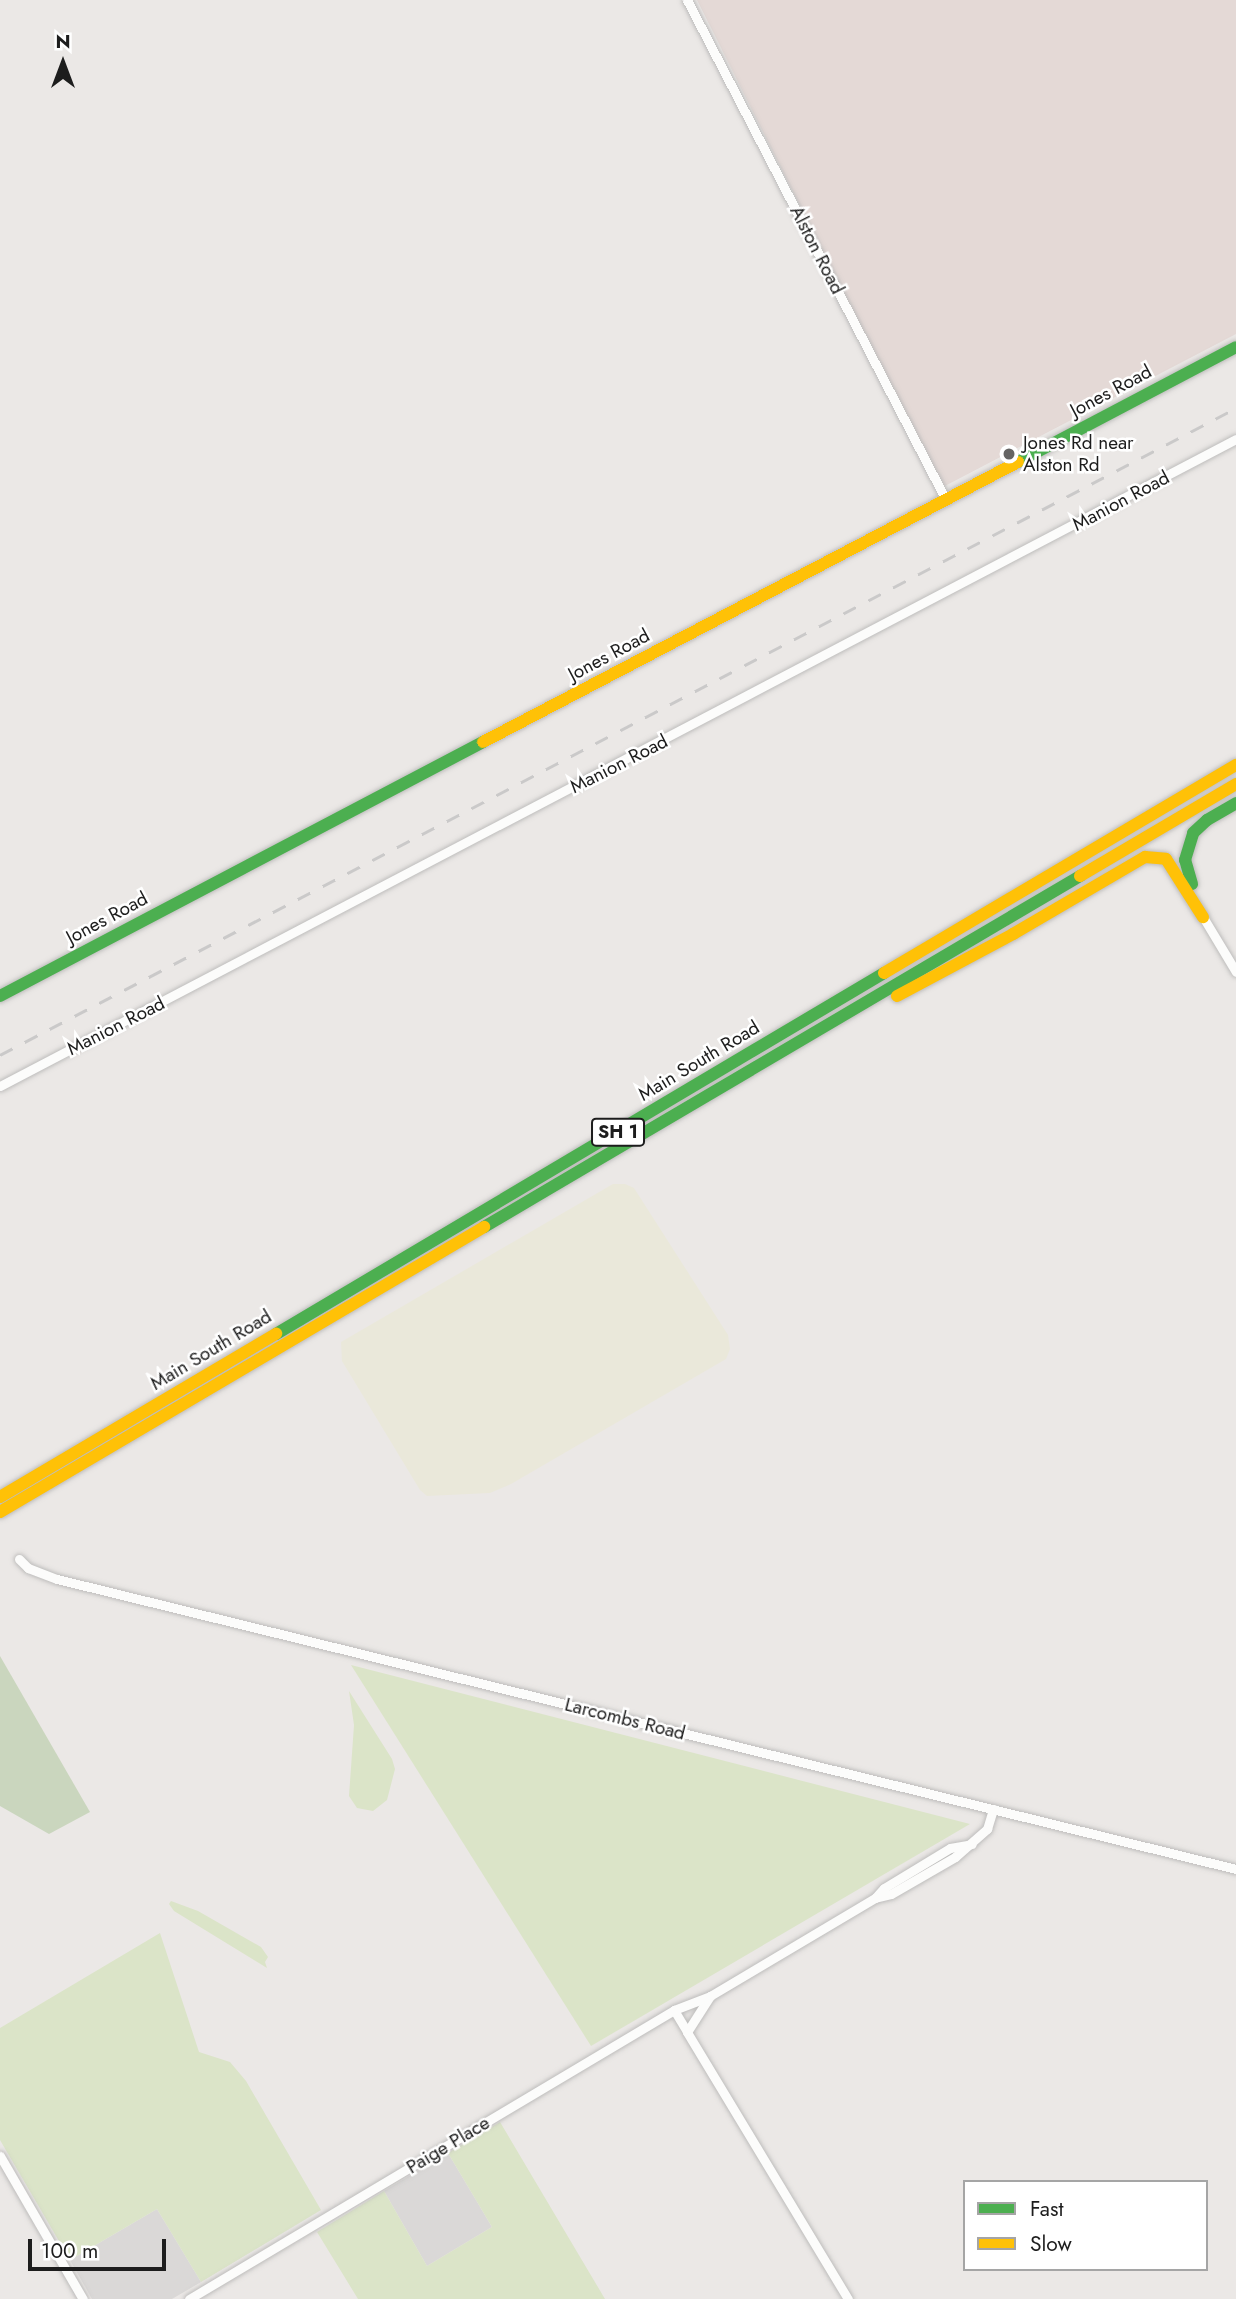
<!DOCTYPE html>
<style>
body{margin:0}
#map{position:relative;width:1236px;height:2299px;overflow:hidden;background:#ebe8e6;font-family:Jost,sans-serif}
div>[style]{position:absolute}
.residential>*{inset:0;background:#dad8d7}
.military>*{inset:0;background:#e4d9d6}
.farmland>*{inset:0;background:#eae8da}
.grass>*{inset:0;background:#dbe4c8}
.forest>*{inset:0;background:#cad6be}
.roads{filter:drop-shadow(0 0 2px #bebdbc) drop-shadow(0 0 2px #bebdbc)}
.street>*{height:9px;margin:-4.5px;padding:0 4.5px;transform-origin:4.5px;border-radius:4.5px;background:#fcfcfb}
.fast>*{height:12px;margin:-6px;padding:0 6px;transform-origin:6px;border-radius:6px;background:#4caf50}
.slow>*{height:12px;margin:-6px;padding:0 6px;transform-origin:6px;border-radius:6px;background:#ffc107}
.rail>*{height:2.5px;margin-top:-1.25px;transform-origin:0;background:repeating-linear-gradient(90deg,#cac9c9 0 14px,transparent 0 28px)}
.dots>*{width:19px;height:19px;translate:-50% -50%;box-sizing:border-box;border:4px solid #fff;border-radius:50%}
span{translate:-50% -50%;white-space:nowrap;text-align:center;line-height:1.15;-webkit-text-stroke:5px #fff;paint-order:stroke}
.shield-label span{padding:2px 5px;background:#fff;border:2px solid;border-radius:5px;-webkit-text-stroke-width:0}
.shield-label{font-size:18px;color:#1d1d1d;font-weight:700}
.street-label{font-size:19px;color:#1d1d1d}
.poi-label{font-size:19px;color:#1d1d1d}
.left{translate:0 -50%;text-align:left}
.legend{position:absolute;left:963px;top:2180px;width:245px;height:91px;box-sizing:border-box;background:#fff;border:2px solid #a5a5a5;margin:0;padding:9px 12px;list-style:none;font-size:21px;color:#1d1d1d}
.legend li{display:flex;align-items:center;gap:14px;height:35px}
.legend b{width:35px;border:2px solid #a5a5a5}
.north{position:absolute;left:28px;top:28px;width:70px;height:70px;-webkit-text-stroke:5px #fff;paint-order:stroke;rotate:0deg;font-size:19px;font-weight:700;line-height:28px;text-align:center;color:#1d1d1d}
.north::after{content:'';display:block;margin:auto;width:24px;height:32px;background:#1d1d1d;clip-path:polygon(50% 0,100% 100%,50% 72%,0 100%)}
.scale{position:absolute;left:28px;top:2239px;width:138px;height:32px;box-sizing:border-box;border:4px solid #1d1d1d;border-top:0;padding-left:9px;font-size:21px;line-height:24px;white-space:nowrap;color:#1d1d1d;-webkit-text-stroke:5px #fff;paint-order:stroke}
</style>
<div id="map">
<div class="residential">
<i style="clip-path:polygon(448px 2153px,492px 2227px,427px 2266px,384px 2191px)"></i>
<i style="clip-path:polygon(157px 2209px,201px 2282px,172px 2299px,92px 2299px,70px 2260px)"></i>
</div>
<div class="military">
<i style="clip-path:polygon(697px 0,1236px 0,1236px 334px,941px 488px)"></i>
</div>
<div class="farmland">
<i style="clip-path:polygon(613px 1184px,625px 1184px,634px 1188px,728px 1335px,730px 1349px,726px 1359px,511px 1484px,490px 1493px,427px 1496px,420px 1490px,342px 1361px,341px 1342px)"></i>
</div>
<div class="grass">
<i style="clip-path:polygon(351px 1665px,970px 1824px,591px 2046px)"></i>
<i style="clip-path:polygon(349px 1691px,392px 1759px,395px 1769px,387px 1800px,373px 1811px,357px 1808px,349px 1796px,354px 1725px)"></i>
<i style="clip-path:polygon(171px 1901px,198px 1911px,261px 1947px,268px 1957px,265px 1962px,267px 1968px,174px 1911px,169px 1904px)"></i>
<i style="clip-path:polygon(160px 1933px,199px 2052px,230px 2062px,246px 2081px,321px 2210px,201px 2282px,157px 2209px,70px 2260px,0 2140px,0 2028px)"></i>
<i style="clip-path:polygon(500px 2122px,605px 2299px,358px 2299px,317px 2232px,384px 2191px,427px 2266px,492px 2227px,448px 2153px)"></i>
</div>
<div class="forest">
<i style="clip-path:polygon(0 1656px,90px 1812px,49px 1834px,0 1806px)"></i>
</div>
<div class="roads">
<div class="street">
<i style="left:687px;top:0;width:563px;rotate:62.62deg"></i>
<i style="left:1203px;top:917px;width:64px;rotate:59deg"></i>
<i style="left:0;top:1086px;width:1395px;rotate:-27.63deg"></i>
<i style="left:19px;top:1559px;width:13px;rotate:45deg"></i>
<i style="left:28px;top:1568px;width:31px;rotate:21deg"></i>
<i style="left:57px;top:1579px;width:1214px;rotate:13.82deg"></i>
<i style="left:875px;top:1898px;width:16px;rotate:-14deg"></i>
<i style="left:891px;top:1894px;width:74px;rotate:-30deg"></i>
<i style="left:955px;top:1857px;width:43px;rotate:-41.2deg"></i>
<i style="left:987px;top:1829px;width:21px;rotate:-73deg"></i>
<i style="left:674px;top:2010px;width:26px;rotate:59deg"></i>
<i style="left:0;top:2156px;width:165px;rotate:59.9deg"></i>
<i style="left:189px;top:2299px;width:565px;rotate:-30.79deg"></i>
<i style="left:674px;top:2010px;width:39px;rotate:-21deg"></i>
<i style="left:848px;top:2299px;width:312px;rotate:-121.1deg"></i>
<i style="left:687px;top:2032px;width:43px;rotate:-57.4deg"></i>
<i style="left:710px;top:1996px;width:192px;rotate:-30.7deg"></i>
<i style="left:875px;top:1898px;width:13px;rotate:-48deg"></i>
<i style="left:884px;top:1888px;width:77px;rotate:-31.2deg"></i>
<i style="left:950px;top:1848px;width:22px;rotate:-10deg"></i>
</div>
<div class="fast">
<i style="left:1018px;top:462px;width:246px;rotate:-27.8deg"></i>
<i style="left:1192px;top:884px;width:25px;rotate:-106deg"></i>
<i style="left:1185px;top:860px;width:28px;rotate:-73deg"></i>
<i style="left:1193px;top:833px;width:19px;rotate:-43deg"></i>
<i style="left:1207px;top:820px;width:34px;rotate:-30deg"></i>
<i style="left:0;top:996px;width:546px;rotate:-27.74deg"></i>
<i style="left:484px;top:1227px;width:692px;rotate:-30.49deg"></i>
<i style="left:276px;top:1334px;width:707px;rotate:-30.7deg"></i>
</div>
<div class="slow">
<i style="left:483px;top:742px;width:604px;rotate:-27.63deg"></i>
<i style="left:1080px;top:876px;width:181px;rotate:-30.5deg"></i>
<i style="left:884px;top:973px;width:409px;rotate:-30.6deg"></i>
<i style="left:897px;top:996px;width:132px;rotate:-28.1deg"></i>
<i style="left:1013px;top:934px;width:153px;rotate:-30.3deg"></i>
<i style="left:1145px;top:857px;width:21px;rotate:5deg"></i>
<i style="left:1166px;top:859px;width:69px;rotate:57.5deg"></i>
<i style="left:0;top:1497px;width:321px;rotate:-30.6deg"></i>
<i style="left:0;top:1512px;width:562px;rotate:-30.49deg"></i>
</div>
</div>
<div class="rail">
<i style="left:0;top:1055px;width:1395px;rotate:-27.63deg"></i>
</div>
<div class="dots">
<i style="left:1009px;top:454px;background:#656463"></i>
</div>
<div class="shield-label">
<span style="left:618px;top:1132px">SH 1</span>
</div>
<div class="street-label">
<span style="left:817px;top:250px;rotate:63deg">Alston Road</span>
<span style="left:1111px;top:391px;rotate:-28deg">Jones Road</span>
<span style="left:1121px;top:501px;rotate:-28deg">Manion Road</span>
<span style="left:609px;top:655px;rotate:-28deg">Jones Road</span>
<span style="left:619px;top:764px;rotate:-27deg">Manion Road</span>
<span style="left:107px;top:918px;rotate:-28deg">Jones Road</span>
<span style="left:116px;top:1026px;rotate:-27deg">Manion Road</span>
<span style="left:699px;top:1061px;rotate:-31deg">Main South Road</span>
<span style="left:211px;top:1350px;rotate:-31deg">Main South Road</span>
<span style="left:625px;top:1719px;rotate:14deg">Larcombs Road</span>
<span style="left:448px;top:2145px;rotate:-31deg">Paige Place</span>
</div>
<div class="poi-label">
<span class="left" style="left:1023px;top:454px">Jones Rd near<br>Alston Rd</span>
</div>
<ul class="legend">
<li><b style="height:9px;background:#4caf50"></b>Fast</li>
<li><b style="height:9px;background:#ffc107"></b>Slow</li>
</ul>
<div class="north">N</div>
<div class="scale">100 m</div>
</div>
